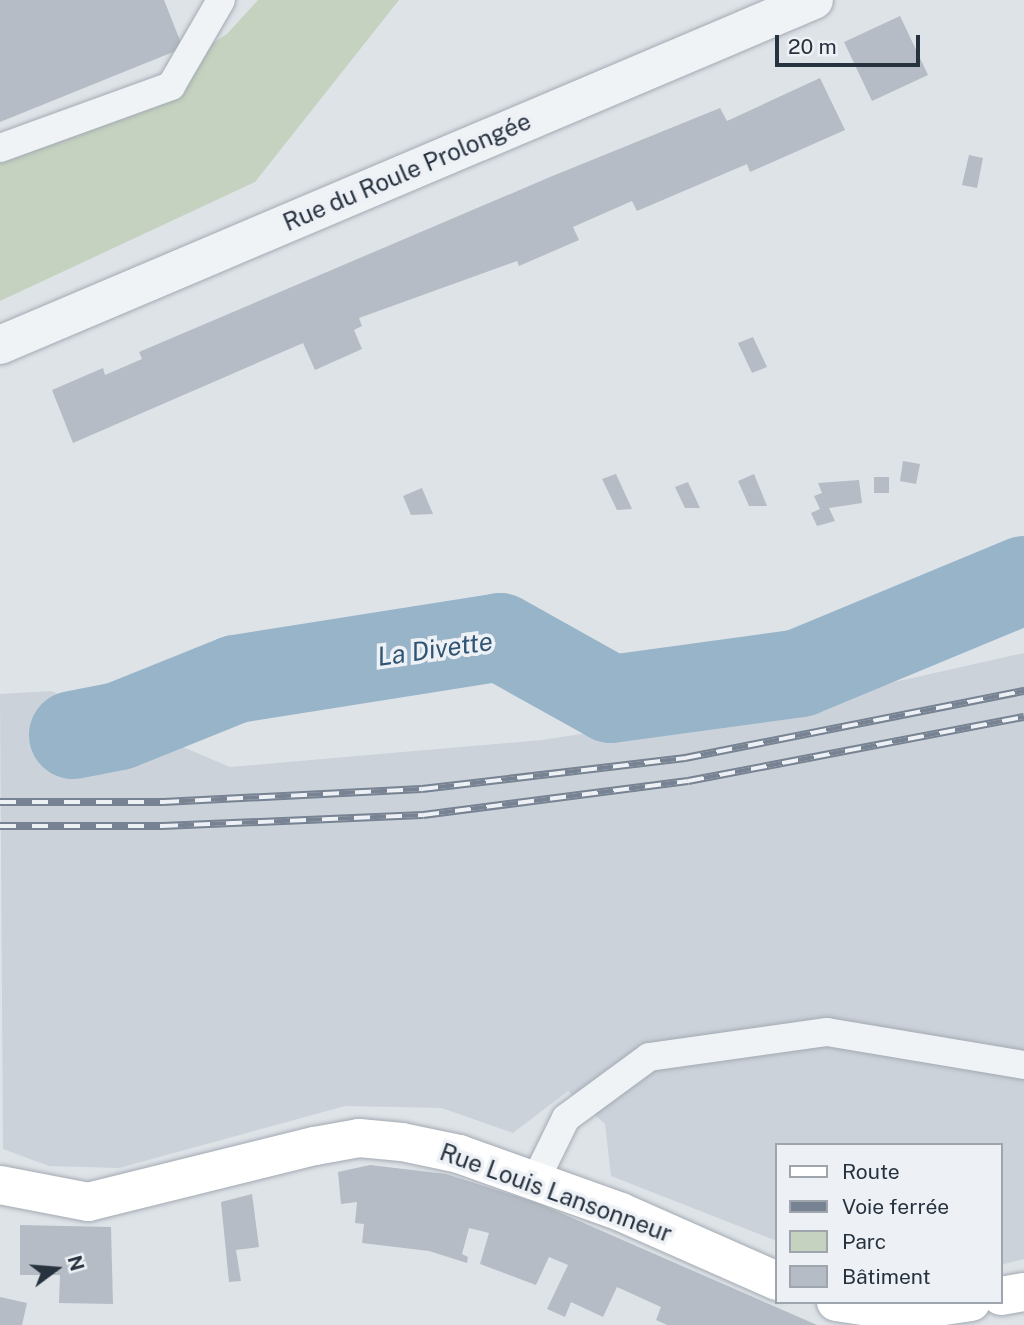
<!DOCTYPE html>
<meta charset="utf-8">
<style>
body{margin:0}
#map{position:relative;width:1024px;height:1325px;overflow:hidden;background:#dee3e8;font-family:"Public Sans",sans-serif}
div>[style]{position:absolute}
.built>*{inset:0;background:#ccd2da}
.green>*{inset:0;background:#c5d2bf}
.river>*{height:88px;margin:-44px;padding:0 44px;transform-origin:44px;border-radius:44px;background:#97b4c9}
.building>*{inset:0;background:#b5bcc5}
.roads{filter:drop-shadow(0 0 2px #a3aab2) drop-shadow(0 0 2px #a3aab2)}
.service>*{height:28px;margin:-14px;padding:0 14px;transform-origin:14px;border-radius:14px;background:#f0f3f6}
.minor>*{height:38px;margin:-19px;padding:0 19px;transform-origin:19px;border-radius:19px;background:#f0f3f6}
.secondary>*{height:38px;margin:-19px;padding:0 19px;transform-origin:19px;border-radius:19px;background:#fff}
.rail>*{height:8px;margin-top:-4px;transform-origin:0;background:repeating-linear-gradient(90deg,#edf1f5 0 16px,#778392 0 32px);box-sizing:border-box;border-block:2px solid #778392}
span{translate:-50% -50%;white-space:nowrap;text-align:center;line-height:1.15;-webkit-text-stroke:7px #edf1f5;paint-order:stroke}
.street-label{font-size:24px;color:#27323f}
.water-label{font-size:26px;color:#305474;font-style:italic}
.legend{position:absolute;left:775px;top:1143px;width:228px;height:161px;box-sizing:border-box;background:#edf1f5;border:2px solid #9ea5ac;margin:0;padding:9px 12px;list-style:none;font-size:21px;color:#27323f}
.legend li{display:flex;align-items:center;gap:14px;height:35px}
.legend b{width:35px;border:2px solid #9ea5ac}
.north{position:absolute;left:21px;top:1234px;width:70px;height:70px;-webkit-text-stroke:5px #edf1f5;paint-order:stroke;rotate:74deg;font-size:19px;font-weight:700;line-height:28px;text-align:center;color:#27323f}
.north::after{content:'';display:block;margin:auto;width:24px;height:32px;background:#27323f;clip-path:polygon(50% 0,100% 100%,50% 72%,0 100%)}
.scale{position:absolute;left:775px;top:35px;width:145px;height:32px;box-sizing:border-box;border:4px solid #27323f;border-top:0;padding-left:9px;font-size:21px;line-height:24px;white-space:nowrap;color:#27323f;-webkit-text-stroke:5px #edf1f5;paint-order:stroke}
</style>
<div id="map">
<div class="built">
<i style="clip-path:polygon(1024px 653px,1024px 1259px,1001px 1265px,1001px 1145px,777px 1145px,777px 1241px,611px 1176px,605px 1124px,568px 1091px,513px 1133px,442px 1108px,345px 1106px,119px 1168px,49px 1166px,3px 1149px,0 694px,51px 691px,230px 767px,542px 740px,841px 694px)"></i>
</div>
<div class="green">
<i style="clip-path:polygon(258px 0,399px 0,255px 182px,0 301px,0 146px,130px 95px,227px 34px)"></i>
</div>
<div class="river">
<i style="left:73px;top:735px;width:47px;rotate:-11.1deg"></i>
<i style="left:119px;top:726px;width:126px;rotate:-21.9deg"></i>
<i style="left:236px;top:679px;width:267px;rotate:-9deg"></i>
<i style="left:500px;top:637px;width:127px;rotate:29.2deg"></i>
<i style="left:611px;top:699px;width:191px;rotate:-7.8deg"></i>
<i style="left:800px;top:673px;width:243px;rotate:-22.5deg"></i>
</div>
<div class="building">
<i style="clip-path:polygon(0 0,164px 0,183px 48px,0 122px)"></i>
<i style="clip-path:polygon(900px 16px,928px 75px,872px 101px,844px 42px)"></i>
<i style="clip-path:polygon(820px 78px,845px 130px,750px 172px,747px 164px,637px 211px,632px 201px,573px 227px,579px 240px,519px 266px,517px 261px,359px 318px,362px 326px,354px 330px,362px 349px,315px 370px,303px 343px,73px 443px,52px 390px,103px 368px,105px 375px,142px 359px,139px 352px,550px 177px,720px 108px,727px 121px)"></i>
<i style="clip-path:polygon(969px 155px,983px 158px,977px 188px,962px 185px)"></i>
<i style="clip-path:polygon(753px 337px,767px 367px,752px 373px,738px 343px)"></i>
<i style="clip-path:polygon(903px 461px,920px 464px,916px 484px,900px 481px)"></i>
<i style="clip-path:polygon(616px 474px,632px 509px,617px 510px,602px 479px)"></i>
<i style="clip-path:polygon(754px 474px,767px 506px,749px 506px,738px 481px)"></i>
<i style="clip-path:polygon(874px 477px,889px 477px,889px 493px,874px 493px)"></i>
<i style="clip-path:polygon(859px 480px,862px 503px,829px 508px,835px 521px,817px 526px,811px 513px,820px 509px,814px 496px,822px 493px,818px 483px)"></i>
<i style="clip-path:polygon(688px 482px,700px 508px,685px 508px,675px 487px)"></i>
<i style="clip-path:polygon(422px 488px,433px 514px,411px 515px,403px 496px)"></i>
<i style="clip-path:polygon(370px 1165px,446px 1174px,538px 1203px,817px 1325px,667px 1325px,656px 1320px,661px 1307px,617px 1287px,603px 1317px,571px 1302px,565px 1317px,547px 1309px,568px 1265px,549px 1257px,536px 1285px,480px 1264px,489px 1233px,469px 1228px,462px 1254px,468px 1257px,467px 1263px,429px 1251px,362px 1243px,364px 1224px,355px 1223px,357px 1202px,341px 1204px,338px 1172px)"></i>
<i style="clip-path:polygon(252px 1194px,259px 1247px,236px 1250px,241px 1281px,229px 1282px,221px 1202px)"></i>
<i style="clip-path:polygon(20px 1225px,111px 1227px,113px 1304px,59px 1303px,60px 1275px,20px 1275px)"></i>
<i style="clip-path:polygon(0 1297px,27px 1303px,22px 1325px,0 1325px)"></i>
</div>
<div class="roads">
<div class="service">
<i style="left:0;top:148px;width:182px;rotate:-19.9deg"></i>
<i style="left:171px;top:86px;width:99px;rotate:-59.8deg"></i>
<i style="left:535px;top:1181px;width:70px;rotate:-63.8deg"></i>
<i style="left:566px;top:1118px;width:103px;rotate:-36.3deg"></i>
<i style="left:649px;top:1057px;width:180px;rotate:-8deg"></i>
<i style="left:827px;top:1032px;width:200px;rotate:9.5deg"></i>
</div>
<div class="minor">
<i style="left:0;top:345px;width:884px;rotate:-22.97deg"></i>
</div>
<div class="secondary">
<i style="left:0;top:1185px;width:90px;rotate:10.9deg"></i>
<i style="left:88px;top:1202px;width:234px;rotate:-13.9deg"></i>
<i style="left:315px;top:1146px;width:45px;rotate:-10.3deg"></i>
<i style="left:359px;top:1138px;width:43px;rotate:5.3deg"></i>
<i style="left:402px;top:1142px;width:58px;rotate:11.9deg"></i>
<i style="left:459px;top:1154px;width:172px;rotate:19.7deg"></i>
<i style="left:621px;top:1212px;width:171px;rotate:23.9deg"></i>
<i style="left:1001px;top:1296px;width:23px;rotate:-10deg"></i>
<i style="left:836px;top:1302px;width:69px;rotate:8.4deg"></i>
<i style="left:904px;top:1312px;width:68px;rotate:-8.5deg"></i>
</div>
</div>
<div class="rail">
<i style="left:0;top:802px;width:163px"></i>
<i style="left:163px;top:802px;width:259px;rotate:-2.9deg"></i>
<i style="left:422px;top:789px;width:265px;rotate:-6.7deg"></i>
<i style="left:685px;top:758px;width:346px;rotate:-11.2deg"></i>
<i style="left:0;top:826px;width:162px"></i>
<i style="left:162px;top:826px;width:261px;rotate:-2.4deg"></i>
<i style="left:423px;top:815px;width:267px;rotate:-7.3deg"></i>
<i style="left:688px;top:781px;width:342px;rotate:-10.8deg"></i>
</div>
<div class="street-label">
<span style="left:407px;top:172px;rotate:-23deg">Rue du Roule Prolongée</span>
<span style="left:556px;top:1193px;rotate:20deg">Rue Louis Lansonneur</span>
</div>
<div class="water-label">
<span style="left:435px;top:649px;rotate:-8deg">La Divette</span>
</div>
<ul class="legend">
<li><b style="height:9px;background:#fff"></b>Route</li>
<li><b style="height:9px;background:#778392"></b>Voie ferrée</li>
<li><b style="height:19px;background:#c5d2bf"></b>Parc</li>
<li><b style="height:19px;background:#b5bcc5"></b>Bâtiment</li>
</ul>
<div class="north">N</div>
<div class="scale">20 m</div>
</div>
